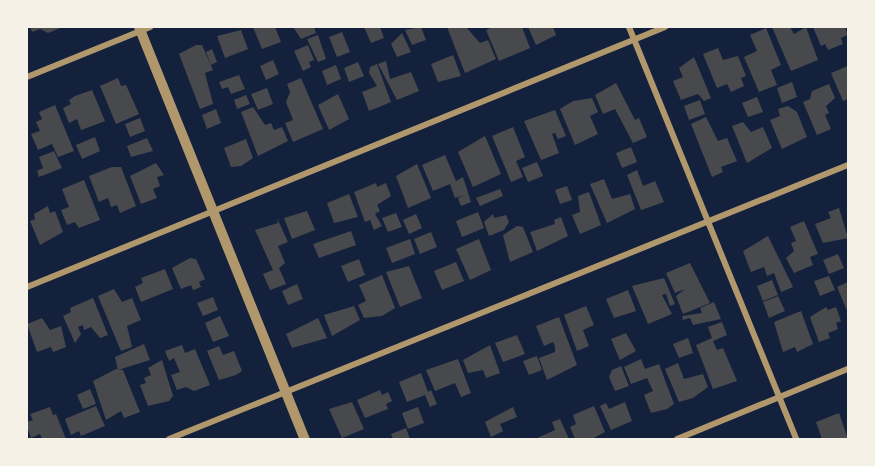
<!DOCTYPE html>
<style>
body{margin:0}
#map{position:relative;width:875px;height:466px;overflow:hidden;background:#14213d;font-family:"Libre Baskerville",serif}
div>[style]{position:absolute}
.building>*{inset:0;background:#48494c}
.minor>*{height:6px;margin:-3px;padding:0 3px;transform-origin:3px;border-radius:3px;background:#b1986c}
.tertiary>*{height:10px;margin:-5px;padding:0 5px;transform-origin:5px;border-radius:5px;background:#b1986c}
span{translate:-50% -50%;white-space:nowrap;text-align:center;line-height:1.15;-webkit-text-stroke:6px #f6f1e7;paint-order:stroke}
.frame{position:absolute;inset:0;border:28px solid #f6f1e7;pointer-events:none}
</style>
<div id="map">
<div class="building">
<i style="clip-path:polygon(30px 27px,63px 27px,48px 33px,40px 29px,32px 32px)"></i>
<i style="clip-path:polygon(253px 27px,275px 27px,281px 42px,262px 49px)"></i>
<i style="clip-path:polygon(293px 27px,314px 27px,316px 33px,301px 39px)"></i>
<i style="clip-path:polygon(364px 27px,380px 27px,384px 38px,371px 43px)"></i>
<i style="clip-path:polygon(421px 27px,426px 40px,412px 45px,405px 30px)"></i>
<i style="clip-path:polygon(447px 27px,466px 27px,480px 43px,488px 40px,496px 59px,465px 73px)"></i>
<i style="clip-path:polygon(493px 27px,522px 27px,530px 48px,499px 61px,486px 30px)"></i>
<i style="clip-path:polygon(528px 27px,553px 27px,556px 35px,536px 45px)"></i>
<i style="clip-path:polygon(772px 27px,790px 27px,794px 34px,806px 27px,818px 60px,791px 71px)"></i>
<i style="clip-path:polygon(813px 27px,845px 27px,848px 35px,841px 38px,843px 44px,828px 50px,825px 44px,821px 46px)"></i>
<i style="clip-path:polygon(766px 28px,781px 65px,771px 70px,777px 85px,759px 92px,744px 57px,757px 51px,750px 35px)"></i>
<i style="clip-path:polygon(241px 30px,248px 49px,225px 58px,217px 36px)"></i>
<i style="clip-path:polygon(342px 32px,350px 52px,337px 57px,329px 37px)"></i>
<i style="clip-path:polygon(402px 33px,411px 52px,397px 57px,391px 44px)"></i>
<i style="clip-path:polygon(318px 35px,326px 59px,318px 62px,307px 39px)"></i>
<i style="clip-path:polygon(196px 45px,202px 45px,213px 70px,205px 73px,213px 104px,200px 109px,179px 54px)"></i>
<i style="clip-path:polygon(308px 45px,314px 60px,309px 62px,311px 67px,303px 71px,294px 51px)"></i>
<i style="clip-path:polygon(718px 48px,723px 60px,738px 56px,746px 76px,741px 78px,744px 86px,731px 92px,727px 84px,717px 88px,703px 54px)"></i>
<i style="clip-path:polygon(212px 49px,217px 62px,211px 65px,206px 52px)"></i>
<i style="clip-path:polygon(453px 55px,461px 76px,438px 82px,431px 64px)"></i>
<i style="clip-path:polygon(694px 57px,711px 98px,704px 101px,698px 94px,681px 100px,673px 81px,683px 77px,679px 68px)"></i>
<i style="clip-path:polygon(273px 60px,279px 74px,266px 80px,260px 66px)"></i>
<i style="clip-path:polygon(386px 61px,390px 79px,411px 72px,419px 91px,397px 100px,378px 64px)"></i>
<i style="clip-path:polygon(358px 62px,364px 76px,349px 82px,344px 68px)"></i>
<i style="clip-path:polygon(377px 64px,391px 102px,369px 111px,362px 92px,377px 86px,369px 73px,370px 67px)"></i>
<i style="clip-path:polygon(336px 65px,341px 79px,327px 85px,322px 71px)"></i>
<i style="clip-path:polygon(848px 66px,848px 99px,843px 101px,831px 73px)"></i>
<i style="clip-path:polygon(239px 75px,245px 89px,231px 94px,228px 87px,222px 89px,219px 82px)"></i>
<i style="clip-path:polygon(118px 78px,121px 86px,126px 85px,139px 114px,116px 124px,100px 86px)"></i>
<i style="clip-path:polygon(301px 78px,323px 129px,293px 142px,285px 123px,293px 120px,286px 102px,290px 92px,287px 84px)"></i>
<i style="clip-path:polygon(792px 82px,797px 97px,782px 103px,777px 88px)"></i>
<i style="clip-path:polygon(616px 83px,635px 120px,639px 118px,647px 137px,633px 143px,615px 109px,603px 114px,595px 95px)"></i>
<i style="clip-path:polygon(829px 84px,835px 98px,826px 106px,829px 113px,825px 115px,831px 129px,817px 135px,803px 102px,810px 99px,812px 91px)"></i>
<i style="clip-path:polygon(267px 88px,273px 104px,258px 110px,251px 94px)"></i>
<i style="clip-path:polygon(92px 90px,105px 121px,81px 130px,77px 119px,69px 123px,63px 108px,71px 104px,69px 100px,75px 96px)"></i>
<i style="clip-path:polygon(338px 94px,349px 119px,329px 130px,318px 105px)"></i>
<i style="clip-path:polygon(246px 95px,250px 104px,237px 109px,234px 100px)"></i>
<i style="clip-path:polygon(757px 97px,763px 112px,748px 117px,742px 103px)"></i>
<i style="clip-path:polygon(592px 98px,598px 112px,590px 116px,598px 134px,575px 145px,560px 109px,573px 101px)"></i>
<i style="clip-path:polygon(700px 100px,705px 114px,689px 120px,684px 106px)"></i>
<i style="clip-path:polygon(55px 105px,74px 151px,58px 157px,52px 144px,38px 150px,31px 134px,40px 131px,36px 122px,42px 119px,39px 112px)"></i>
<i style="clip-path:polygon(788px 106px,797px 112px,807px 137px,782px 149px,770px 120px,780px 116px,778px 109px)"></i>
<i style="clip-path:polygon(253px 107px,265px 125px,271px 123px,274px 130px,282px 127px,288px 141px,258px 156px,241px 112px)"></i>
<i style="clip-path:polygon(216px 109px,221px 123px,207px 129px,202px 115px)"></i>
<i style="clip-path:polygon(555px 110px,566px 136px,558px 139px,555px 133px,552px 134px,559px 153px,541px 160px,524px 121px)"></i>
<i style="clip-path:polygon(706px 117px,718px 141px,727px 138px,737px 161px,721px 167px,723px 172px,712px 177px,691px 124px)"></i>
<i style="clip-path:polygon(140px 118px,145px 131px,130px 137px,125px 124px)"></i>
<i style="clip-path:polygon(743px 122px,751px 132px,763px 127px,772px 148px,747px 163px,732px 126px)"></i>
<i style="clip-path:polygon(513px 127px,525px 157px,516px 161px,523px 177px,511px 182px,492px 136px)"></i>
<i style="clip-path:polygon(485px 136px,501px 174px,473px 187px,458px 152px)"></i>
<i style="clip-path:polygon(95px 137px,100px 151px,82px 159px,76px 145px)"></i>
<i style="clip-path:polygon(147px 138px,153px 151px,131px 157px,127px 146px)"></i>
<i style="clip-path:polygon(246px 139px,253px 158px,241px 166px,231px 167px,224px 148px)"></i>
<i style="clip-path:polygon(631px 147px,637px 162px,622px 168px,616px 153px)"></i>
<i style="clip-path:polygon(54px 151px,62px 168px,39px 177px,37px 171px,43px 168px,39px 157px)"></i>
<i style="clip-path:polygon(445px 155px,456px 181px,463px 177px,471px 202px,461px 206px,458px 198px,464px 195px,455px 198px,450px 184px,433px 191px,422px 165px)"></i>
<i style="clip-path:polygon(537px 162px,543px 176px,528px 182px,522px 168px)"></i>
<i style="clip-path:polygon(156px 163px,164px 175px,157px 177px,160px 186px,153px 189px,157px 198px,141px 204px,130px 176px)"></i>
<i style="clip-path:polygon(417px 164px,431px 198px,408px 208px,396px 176px)"></i>
<i style="clip-path:polygon(112px 167px,121px 167px,136px 206px,120px 213px,117px 205px,111px 207px,108px 198px,99px 202px,89px 176px)"></i>
<i style="clip-path:polygon(637px 170px,643px 186px,655px 181px,664px 202px,641px 210px,627px 175px)"></i>
<i style="clip-path:polygon(604px 179px,612px 199px,630px 194px,635px 209px,607px 223px,590px 184px)"></i>
<i style="clip-path:polygon(84px 180px,100px 220px,79px 228px,75px 222px,67px 225px,61px 210px,69px 207px,62px 189px)"></i>
<i style="clip-path:polygon(376px 183px,377px 187px,386px 183px,391px 196px,377px 205px,380px 211px,375px 214px,382px 226px,374px 230px,370px 220px,365px 222px,354px 192px)"></i>
<i style="clip-path:polygon(567px 186px,572px 200px,560px 204px,555px 190px)"></i>
<i style="clip-path:polygon(500px 189px,503px 196px,480px 206px,476px 198px)"></i>
<i style="clip-path:polygon(589px 192px,601px 225px,580px 234px,572px 215px,580px 212px,578px 196px)"></i>
<i style="clip-path:polygon(349px 194px,358px 217px,334px 223px,327px 203px)"></i>
<i style="clip-path:polygon(48px 206px,50px 213px,55px 211px,63px 232px,40px 245px,30px 221px,35px 219px,34px 214px)"></i>
<i style="clip-path:polygon(839px 208px,848px 238px,823px 243px,815px 224px,831px 218px,828px 212px)"></i>
<i style="clip-path:polygon(307px 211px,315px 230px,292px 239px,284px 218px)"></i>
<i style="clip-path:polygon(478px 212px,484px 228px,462px 237px,456px 221px)"></i>
<i style="clip-path:polygon(396px 213px,402px 227px,388px 232px,382px 218px)"></i>
<i style="clip-path:polygon(416px 214px,422px 228px,409px 234px,403px 220px)"></i>
<i style="clip-path:polygon(493px 214px,494px 218px,506px 215px,509px 222px,504px 230px,489px 236px,484px 222px)"></i>
<i style="clip-path:polygon(561px 217px,568px 236px,537px 251px,530px 232px,555px 224px,554px 220px)"></i>
<i style="clip-path:polygon(277px 218px,288px 242px,278px 246px,285px 263px,279px 268px,286px 284px,270px 290px,263px 274px,273px 270px,255px 230px,278px 223px)"></i>
<i style="clip-path:polygon(804px 221px,818px 254px,810px 257px,813px 265px,794px 273px,786px 258px,794px 251px,791px 243px,796px 241px,790px 227px)"></i>
<i style="clip-path:polygon(517px 226px,523px 227px,533px 252px,510px 262px,503px 235px)"></i>
<i style="clip-path:polygon(351px 231px,356px 245px,319px 258px,313px 244px)"></i>
<i style="clip-path:polygon(431px 232px,437px 247px,420px 254px,414px 239px)"></i>
<i style="clip-path:polygon(768px 236px,793px 287px,781px 292px,774px 273px,767px 276px,764px 267px,751px 272px,743px 251px)"></i>
<i style="clip-path:polygon(410px 239px,415px 254px,392px 263px,386px 248px)"></i>
<i style="clip-path:polygon(479px 239px,491px 270px,470px 280px,456px 249px)"></i>
<i style="clip-path:polygon(838px 254px,844px 268px,829px 274px,823px 260px)"></i>
<i style="clip-path:polygon(190px 258px,196px 259px,205px 279px,199px 282px,201px 287px,193px 290px,191px 285px,181px 289px,172px 268px)"></i>
<i style="clip-path:polygon(359px 259px,365px 275px,348px 282px,341px 266px)"></i>
<i style="clip-path:polygon(456px 262px,464px 281px,442px 290px,434px 271px)"></i>
<i style="clip-path:polygon(690px 263px,710px 303px,683px 314px,676px 296px,685px 289px,675px 293px,666px 273px)"></i>
<i style="clip-path:polygon(409px 266px,422px 298px,400px 307px,386px 272px)"></i>
<i style="clip-path:polygon(165px 269px,173px 289px,141px 302px,135px 287px,143px 283px,141px 278px)"></i>
<i style="clip-path:polygon(382px 275px,395px 308px,382px 316px,364px 318px,358px 305px,366px 301px,359px 285px)"></i>
<i style="clip-path:polygon(829px 276px,835px 290px,820px 296px,814px 281px)"></i>
<i style="clip-path:polygon(664px 278px,675px 304px,670px 306px,666px 294px,662px 295px,672px 314px,648px 324px,632px 286px)"></i>
<i style="clip-path:polygon(772px 280px,778px 295px,763px 301px,757px 286px)"></i>
<i style="clip-path:polygon(848px 282px,848px 313px,837px 287px)"></i>
<i style="clip-path:polygon(297px 284px,303px 299px,288px 305px,282px 291px)"></i>
<i style="clip-path:polygon(114px 289px,122px 302px,132px 298px,141px 320px,127px 326px,132px 347px,121px 351px,98px 296px)"></i>
<i style="clip-path:polygon(628px 290px,636px 311px,614px 318px,606px 299px)"></i>
<i style="clip-path:polygon(778px 296px,785px 311px,769px 318px,763px 302px)"></i>
<i style="clip-path:polygon(213px 297px,218px 310px,203px 316px,197px 303px)"></i>
<i style="clip-path:polygon(93px 298px,108px 335px,100px 338px,91px 327px,84px 330px,83px 325px,78px 327px,81px 334px,75px 343px,63px 316px,71px 312px,70px 308px)"></i>
<i style="clip-path:polygon(714px 302px,721px 319px,693px 325px,690px 318px,683px 320px,682px 316px,702px 313px,700px 308px)"></i>
<i style="clip-path:polygon(354px 306px,360px 320px,332px 336px,324px 315px)"></i>
<i style="clip-path:polygon(586px 306px,594px 325px,583px 330px,589px 346px,577px 351px,564px 315px)"></i>
<i style="clip-path:polygon(826px 307px,828px 310px,836px 307px,841px 321px,836px 323px,838px 329px,828px 333px,830px 338px,819px 342px,810px 317px)"></i>
<i style="clip-path:polygon(801px 311px,813px 344px,797px 352px,795px 347px,783px 352px,774px 322px)"></i>
<i style="clip-path:polygon(220px 316px,229px 336px,213px 342px,205px 323px)"></i>
<i style="clip-path:polygon(559px 317px,577px 365px,547px 380px,539px 358px,555px 352px,555px 346px,553px 342px,544px 346px,536px 326px)"></i>
<i style="clip-path:polygon(42px 318px,50px 330px,61px 326px,66px 347px,53px 352px,51px 347px,37px 352px,27px 324px)"></i>
<i style="clip-path:polygon(318px 318px,327px 338px,292px 348px,286px 334px)"></i>
<i style="clip-path:polygon(722px 322px,727px 335px,713px 341px,717px 350px,723px 348px,737px 381px,713px 389px,696px 345px,712px 338px,708px 327px)"></i>
<i style="clip-path:polygon(626px 333px,636px 351px,620px 360px,611px 339px)"></i>
<i style="clip-path:polygon(517px 335px,525px 354px,503px 362px,495px 343px)"></i>
<i style="clip-path:polygon(688px 338px,693px 353px,679px 358px,673px 344px)"></i>
<i style="clip-path:polygon(144px 344px,150px 360px,118px 370px,115px 357px)"></i>
<i style="clip-path:polygon(182px 345px,185px 353px,195px 349px,210px 385px,194px 391px,186px 387px,177px 390px,171px 375px,180px 372px,174px 358px,169px 361px,165px 351px)"></i>
<i style="clip-path:polygon(490px 345px,500px 373px,486px 378px,483px 370px,468px 373px,463px 360px)"></i>
<i style="clip-path:polygon(219px 346px,223px 355px,234px 351px,242px 371px,236px 375px,219px 380px,207px 351px)"></i>
<i style="clip-path:polygon(537px 356px,542px 370px,529px 375px,523px 361px)"></i>
<i style="clip-path:polygon(458px 359px,471px 393px,461px 397px,455px 383px,435px 391px,426px 370px)"></i>
<i style="clip-path:polygon(641px 359px,645px 369px,659px 364px,674px 404px,667px 409px,651px 413px,644px 395px,653px 391px,647px 378px,631px 384px,624px 367px)"></i>
<i style="clip-path:polygon(162px 360px,173px 396px,169px 401px,148px 406px,140px 385px,146px 383px,144px 378px,151px 375px,148px 368px)"></i>
<i style="clip-path:polygon(678px 363px,684px 379px,703px 374px,708px 387px,693px 398px,679px 402px,665px 369px)"></i>
<i style="clip-path:polygon(621px 366px,629px 386px,615px 391px,609px 377px,612px 370px)"></i>
<i style="clip-path:polygon(116px 369px,123px 370px,140px 412px,124px 418px,121px 411px,106px 420px,93px 381px)"></i>
<i style="clip-path:polygon(421px 373px,428px 392px,431px 390px,437px 404px,430px 407px,425px 395px,407px 402px,399px 382px)"></i>
<i style="clip-path:polygon(90px 389px,96px 404px,83px 409px,77px 395px)"></i>
<i style="clip-path:polygon(380px 390px,382px 395px,388px 392px,392px 401px,386px 404px,388px 409px,365px 418px,357px 400px)"></i>
<i style="clip-path:polygon(352px 402px,364px 429px,342px 438px,329px 409px)"></i>
<i style="clip-path:polygon(625px 402px,632px 421px,611px 430px,600px 406px,606px 403px,609px 409px)"></i>
<i style="clip-path:polygon(96px 406px,105px 426px,81px 436px,79px 431px,71px 435px,65px 419px)"></i>
<i style="clip-path:polygon(594px 406px,605px 432px,592px 439px,575px 439px,570px 427px,576px 424px,573px 415px)"></i>
<i style="clip-path:polygon(50px 407px,53px 415px,56px 414px,66px 439px,42px 439px,40px 434px,31px 438px,27px 427px,27px 422px,33px 420px,30px 414px)"></i>
<i style="clip-path:polygon(418px 407px,424px 423px,408px 429px,402px 413px)"></i>
<i style="clip-path:polygon(513px 407px,517px 417px,500px 424px,503px 431px,491px 437px,485px 422px)"></i>
<i style="clip-path:polygon(839px 413px,848px 439px,822px 439px,816px 422px)"></i>
<i style="clip-path:polygon(560px 419px,569px 439px,535px 439px,555px 430px,552px 422px)"></i>
<i style="clip-path:polygon(406px 428px,410px 439px,393px 439px,391px 434px)"></i>
</div>
<div class="minor">
<i style="left:629px;top:27px;width:445px;rotate:67.9deg"></i>
<i style="left:27px;top:77px;width:133px;rotate:-22.1deg"></i>
<i style="left:27px;top:287px;width:689px;rotate:-22.17deg"></i>
<i style="left:169px;top:439px;width:732px;rotate:-21.98deg"></i>
<i style="left:677px;top:439px;width:185px;rotate:-22.3deg"></i>
</div>
<div class="tertiary">
<i style="left:139px;top:27px;width:444px;rotate:68.1deg"></i>
</div>
<div class="frame"></div>
</div>
